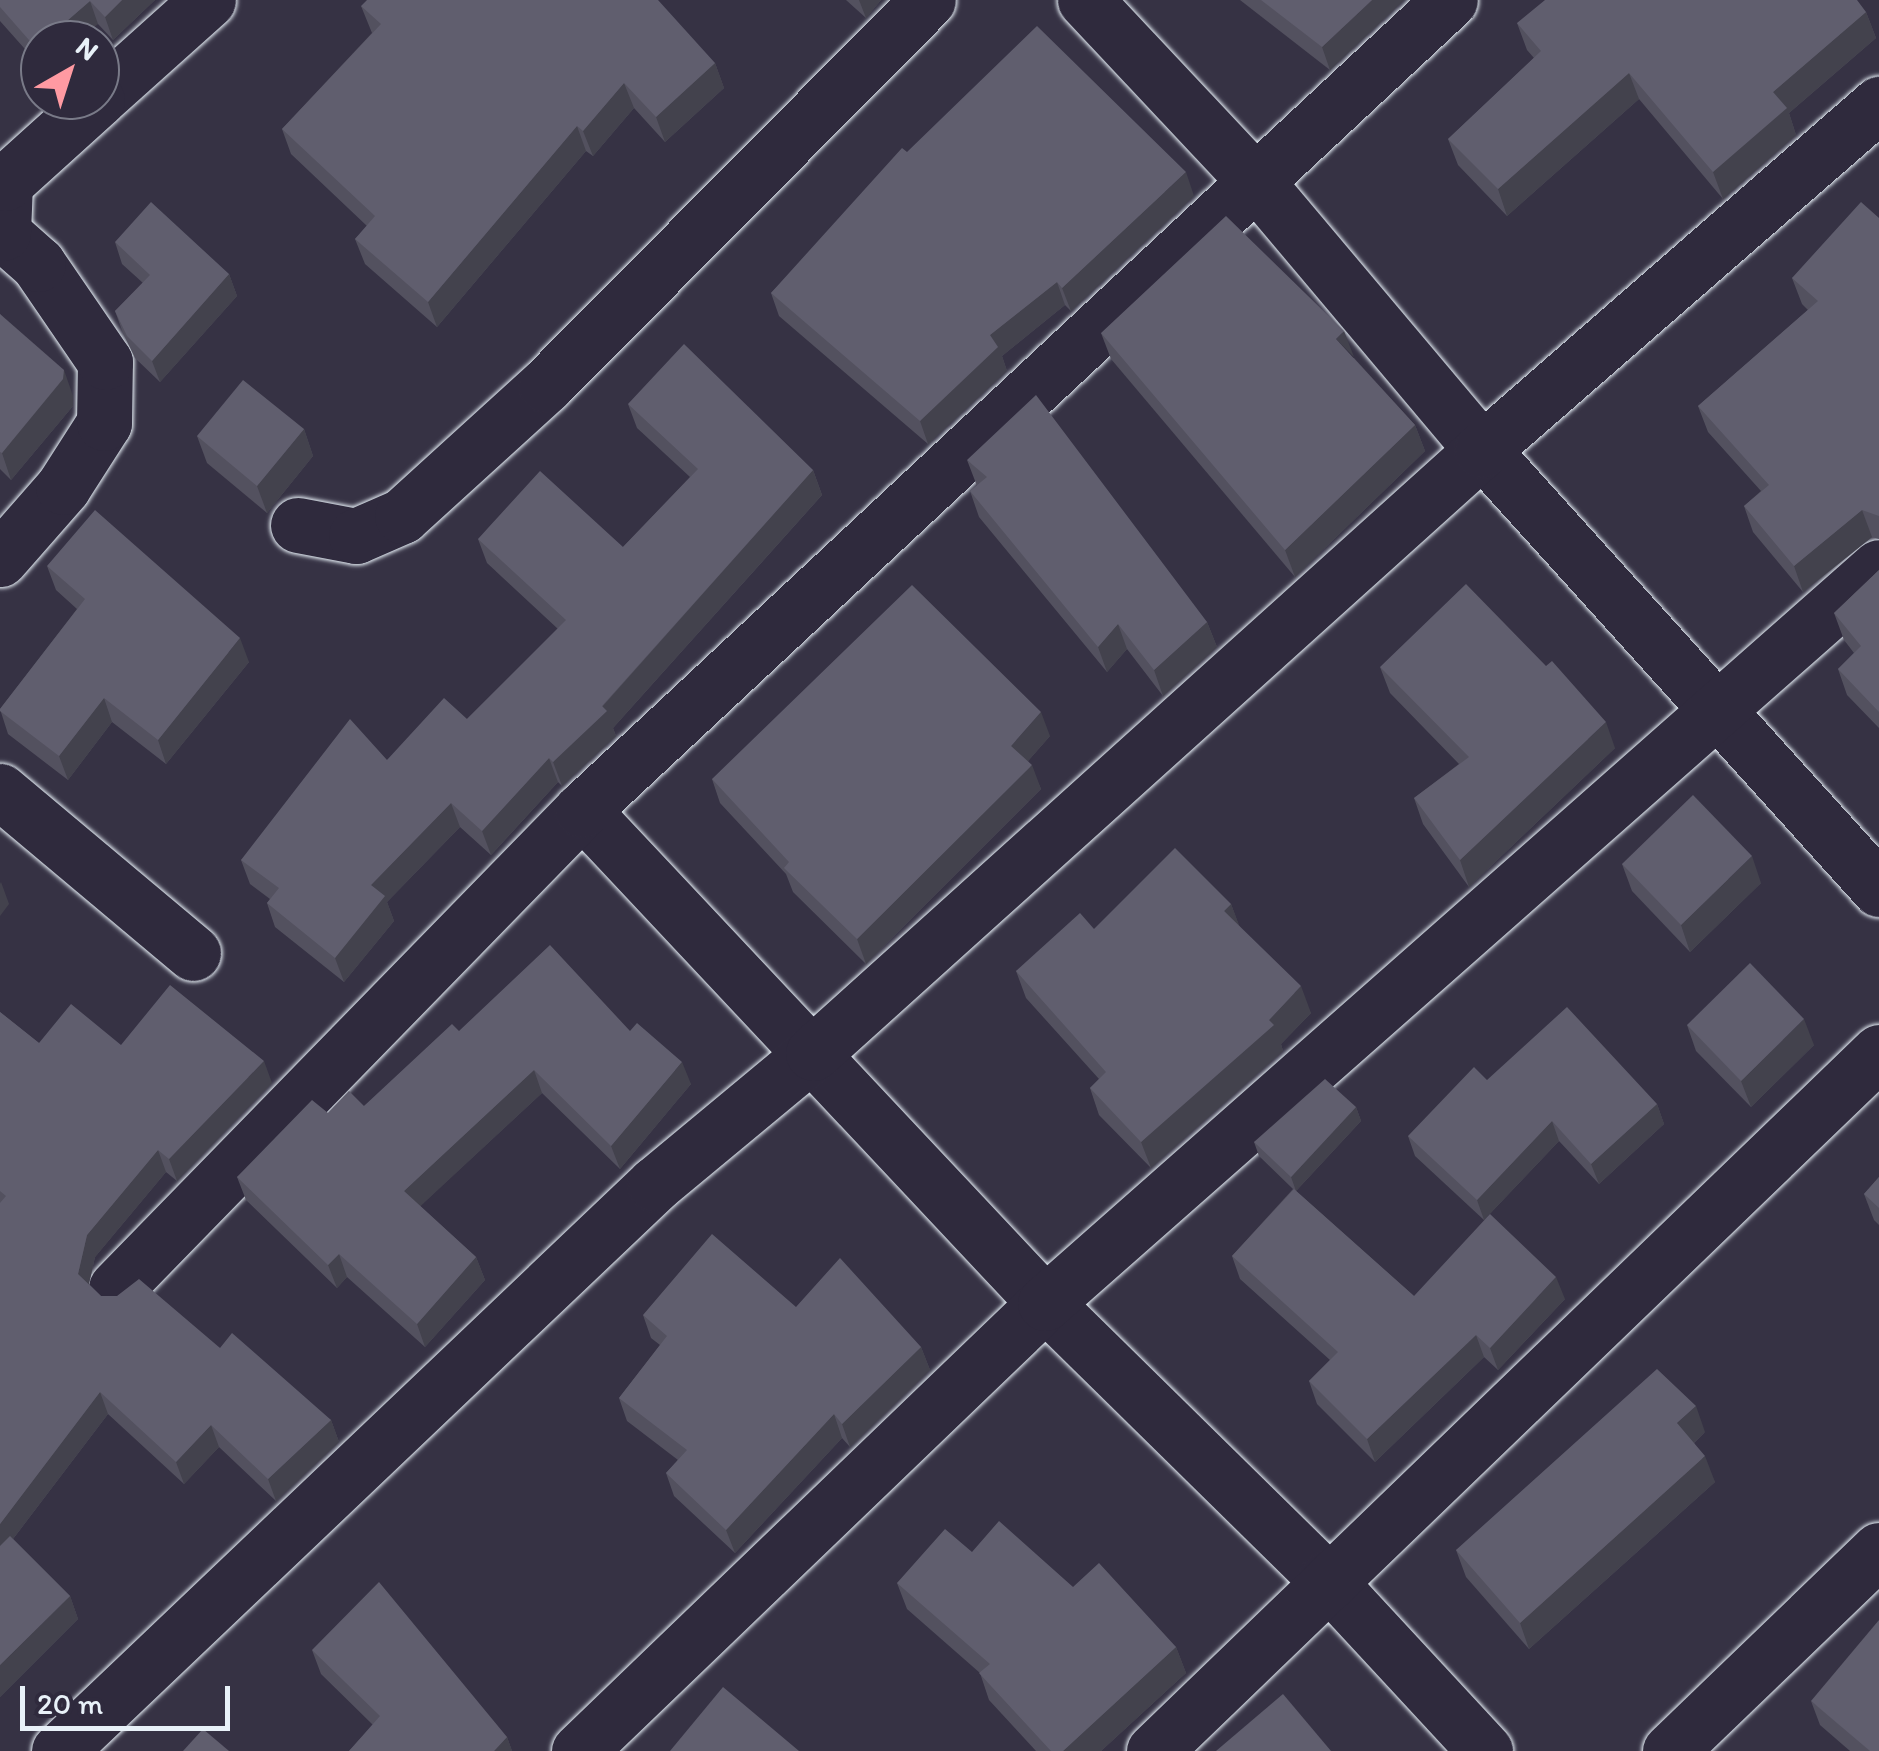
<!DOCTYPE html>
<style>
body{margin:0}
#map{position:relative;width:1879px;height:1751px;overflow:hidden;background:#363244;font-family:Itim,sans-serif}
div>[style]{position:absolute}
.roads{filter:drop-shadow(0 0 2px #e8f1f8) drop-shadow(0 0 2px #e8f1f8)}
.minor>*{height:55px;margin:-27.5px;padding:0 27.5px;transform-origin:27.5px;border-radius:27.5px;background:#2f2a3d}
.wall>*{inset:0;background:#53515f}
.shaded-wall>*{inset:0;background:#43424d}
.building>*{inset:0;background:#605e6e}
span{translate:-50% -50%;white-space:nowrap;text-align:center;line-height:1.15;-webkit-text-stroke:10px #2f2a3d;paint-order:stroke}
.north{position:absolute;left:20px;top:20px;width:100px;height:100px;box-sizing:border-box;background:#2f2a3d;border:2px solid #797a88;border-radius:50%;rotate:39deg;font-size:28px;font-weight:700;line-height:40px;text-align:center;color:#e8f1f8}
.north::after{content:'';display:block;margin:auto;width:35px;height:45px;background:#ff9aa2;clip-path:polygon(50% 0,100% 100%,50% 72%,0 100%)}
.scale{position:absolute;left:20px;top:1686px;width:210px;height:45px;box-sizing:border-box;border:5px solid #e8f1f8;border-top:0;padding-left:12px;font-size:30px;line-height:35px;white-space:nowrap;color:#e8f1f8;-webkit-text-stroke:8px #2f2a3d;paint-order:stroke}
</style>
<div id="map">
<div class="roads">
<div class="minor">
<i style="left:1085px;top:0;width:253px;rotate:46.8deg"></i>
<i style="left:1258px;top:184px;width:348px;rotate:49.9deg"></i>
<i style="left:1482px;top:450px;width:592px;rotate:47.88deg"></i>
<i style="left:100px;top:97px;width:145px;rotate:-41.9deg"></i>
<i style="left:298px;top:525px;width:59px;rotate:10.7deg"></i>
<i style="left:356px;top:536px;width:50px;rotate:-23.5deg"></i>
<i style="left:402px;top:516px;width:195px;rotate:-42.3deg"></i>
<i style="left:546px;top:385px;width:542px;rotate:-45.22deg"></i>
<i style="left:0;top:559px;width:96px;rotate:-48.8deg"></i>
<i style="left:63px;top:487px;width:76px;rotate:-57.4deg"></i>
<i style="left:104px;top:423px;width:61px;rotate:-89.1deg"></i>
<i style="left:105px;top:362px;width:119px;rotate:-124.4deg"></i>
<i style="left:38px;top:264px;width:47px;rotate:-138.5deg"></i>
<i style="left:3px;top:233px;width:50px;rotate:-87.7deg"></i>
<i style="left:5px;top:183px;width:124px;rotate:-42.1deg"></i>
<i style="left:0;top:791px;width:252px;rotate:40deg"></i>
<i style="left:582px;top:810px;width:676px;rotate:46.8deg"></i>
<i style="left:1045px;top:1303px;width:394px;rotate:44.5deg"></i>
<i style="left:1326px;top:1579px;width:234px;rotate:47.2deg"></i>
<i style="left:116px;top:1288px;width:668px;rotate:-45.73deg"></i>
<i style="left:582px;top:810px;width:1187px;rotate:-43.02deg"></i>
<i style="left:59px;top:1751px;width:823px;rotate:-43.57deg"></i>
<i style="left:655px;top:1184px;width:205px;rotate:-39.7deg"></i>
<i style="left:813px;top:1053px;width:901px;rotate:-42.03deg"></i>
<i style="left:1482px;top:450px;width:527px;rotate:-41.07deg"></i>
<i style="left:579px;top:1751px;width:646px;rotate:-43.87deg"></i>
<i style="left:1045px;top:1303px;width:1112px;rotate:-41.43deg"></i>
<i style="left:1154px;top:1751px;width:1007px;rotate:-43.95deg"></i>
<i style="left:1670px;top:1751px;width:290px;rotate:-43.9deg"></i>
</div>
</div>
<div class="wall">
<i style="clip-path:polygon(0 0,155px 0,113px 40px,98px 24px,40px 40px,40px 66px,0 21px)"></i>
<i style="clip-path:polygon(846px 0,881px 0,866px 18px)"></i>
<i style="clip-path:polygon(1240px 0,1404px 0,1330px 70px)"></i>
<i style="clip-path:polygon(361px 6px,715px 63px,724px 88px,665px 142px,634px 108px,593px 156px,586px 151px,437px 327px,365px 264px,355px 239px,367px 226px,291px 154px,282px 129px,372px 33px)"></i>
<i style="clip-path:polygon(1866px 12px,1876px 38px,1789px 113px,1796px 135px,1723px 199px,1639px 99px,1507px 216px,1458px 165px,1448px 139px,1534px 58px,1527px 50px,1517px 23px)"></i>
<i style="clip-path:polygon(907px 152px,1194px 196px,1071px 311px,1065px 305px,1002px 356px,1007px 371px,928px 444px,779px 316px,771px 293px)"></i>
<i style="clip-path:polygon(1879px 218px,1879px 539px,1872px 537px,1803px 592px,1753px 532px,1744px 506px,1761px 491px,1708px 432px,1698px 406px,1808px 310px,1802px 304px,1792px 278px)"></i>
<i style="clip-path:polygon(115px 242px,229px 274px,237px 296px,160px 382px,135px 358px,123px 333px,115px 311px,143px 283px,122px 264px)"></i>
<i style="clip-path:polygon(0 314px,73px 396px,73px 406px,11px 480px,0 469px)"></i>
<i style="clip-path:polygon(1101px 333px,1354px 358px,1415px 425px,1425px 451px,1295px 577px,1111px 359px)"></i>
<i style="clip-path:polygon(628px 404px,813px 470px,822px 495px,613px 728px,616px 736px,562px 786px,558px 782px,491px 855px,460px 827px,387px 902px,394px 921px,344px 982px,275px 927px,267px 903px,270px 899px,250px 884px,241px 860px,387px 760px,467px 719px,558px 629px,487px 563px,478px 539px,623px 547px,690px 477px,637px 428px)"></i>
<i style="clip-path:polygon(304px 429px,313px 456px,267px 513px,207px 463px,197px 436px)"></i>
<i style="clip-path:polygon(967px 460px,1207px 622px,1217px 647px,1163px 696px,1127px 649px,1107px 672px,979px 517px,970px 491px,977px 486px)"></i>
<i style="clip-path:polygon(47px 566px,249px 662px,166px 764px,112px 722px,68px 780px,8px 734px,0 709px,77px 609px,56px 590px)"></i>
<i style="clip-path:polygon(1879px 570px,1879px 728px,1847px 695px,1838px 669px,1854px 653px,1844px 640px,1834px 613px)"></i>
<i style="clip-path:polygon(1380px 667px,1615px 748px,1469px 887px,1423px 824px,1414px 798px,1459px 764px,1390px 693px)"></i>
<i style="clip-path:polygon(1050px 736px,1028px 761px,1041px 789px,866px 964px,793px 892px,786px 874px,720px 803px,712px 779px)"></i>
<i style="clip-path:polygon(1622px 864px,1761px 883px,1690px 952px,1632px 891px)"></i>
<i style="clip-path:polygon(1231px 904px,1239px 926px,1311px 1013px,1281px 1044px,1283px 1051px,1151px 1168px,1099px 1115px,1090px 1088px,1099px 1079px,1026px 998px,1016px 971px,1094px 929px)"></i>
<i style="clip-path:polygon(0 1012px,39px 1043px,121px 1045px,272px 1083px,177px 1181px,166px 1172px,95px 1257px,89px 1284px,101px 1296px,220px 1348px,331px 1420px,339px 1442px,276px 1501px,219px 1447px,184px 1484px,108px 1414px,13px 1539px,70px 1596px,78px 1619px,0 1697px)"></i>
<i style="clip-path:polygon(1687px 1025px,1814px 1045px,1751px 1107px,1696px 1051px)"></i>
<i style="clip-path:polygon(459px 1031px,630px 1031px,691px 1084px,620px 1169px,542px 1093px,420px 1206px,476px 1257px,485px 1280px,425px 1347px,347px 1277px,337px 1288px,246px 1200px,237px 1177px,328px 1113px,364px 1106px)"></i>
<i style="clip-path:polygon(1657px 1104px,1664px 1124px,1599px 1184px,1559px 1141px,1484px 1220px,1415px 1156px,1408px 1136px)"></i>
<i style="clip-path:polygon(1356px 1107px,1361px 1121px,1296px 1191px,1414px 1296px,1565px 1299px,1498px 1370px,1484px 1357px,1375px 1462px,1317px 1404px,1309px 1381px,1330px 1360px,1240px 1279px,1232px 1256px,1293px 1189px,1259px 1156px,1254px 1142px)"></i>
<i style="clip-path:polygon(1879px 1177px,1879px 1225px,1874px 1220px,1864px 1194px)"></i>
<i style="clip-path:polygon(796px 1307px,921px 1347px,930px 1370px,850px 1447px,842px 1438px,735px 1553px,674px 1496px,666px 1473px,678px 1460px,627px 1421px,619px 1398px,660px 1345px,651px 1338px,643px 1315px)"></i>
<i style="clip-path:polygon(1705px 1432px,1694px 1443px,1715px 1482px,1529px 1649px,1466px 1577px,1456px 1550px)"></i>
<i style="clip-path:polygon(972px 1552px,1073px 1587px,1176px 1647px,1186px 1673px,1101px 1751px,1036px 1751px,989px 1700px,980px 1673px,907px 1609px,897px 1583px)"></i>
<i style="clip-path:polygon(312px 1650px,507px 1737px,512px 1751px,349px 1751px,373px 1725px,321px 1674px)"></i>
<i style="clip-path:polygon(1811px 1701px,1879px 1751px,1850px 1751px,1820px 1725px)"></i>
</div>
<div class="shaded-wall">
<i style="clip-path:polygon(122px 0,155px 0,113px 40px,105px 17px)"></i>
<i style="clip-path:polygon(859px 0,881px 0,866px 18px)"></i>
<i style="clip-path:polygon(1372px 0,1404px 0,1330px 70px,1322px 47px)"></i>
<i style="clip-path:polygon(90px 1px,98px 24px,79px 40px,45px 40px)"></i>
<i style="clip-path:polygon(1866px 12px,1876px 38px,1789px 113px,1796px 135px,1723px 199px,1713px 172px,1773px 92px)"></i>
<i style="clip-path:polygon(715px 63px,724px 88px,665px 142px,656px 117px)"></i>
<i style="clip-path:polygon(1629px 73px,1639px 99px,1507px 216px,1498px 189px)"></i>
<i style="clip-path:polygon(624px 83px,634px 108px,593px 156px,583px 131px)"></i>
<i style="clip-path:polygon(577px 126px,586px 151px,437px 327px,428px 302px)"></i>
<i style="clip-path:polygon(1186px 172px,1194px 196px,1071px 311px,1062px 288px)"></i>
<i style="clip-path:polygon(229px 274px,237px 296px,160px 382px,152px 361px)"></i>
<i style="clip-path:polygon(1057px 282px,1065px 305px,1002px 356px,1007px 371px,928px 444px,920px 421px,990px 335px)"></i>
<i style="clip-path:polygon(1344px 331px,1354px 357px,1336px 339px)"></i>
<i style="clip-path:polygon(64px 370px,73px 396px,73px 406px,11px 480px,2px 453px)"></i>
<i style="clip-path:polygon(1415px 425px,1425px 451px,1295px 577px,1285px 550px)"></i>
<i style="clip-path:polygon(304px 429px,313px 456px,267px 513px,257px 486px)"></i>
<i style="clip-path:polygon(813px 470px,822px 495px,613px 728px,616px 736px,562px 786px,553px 762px)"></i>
<i style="clip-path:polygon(1862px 510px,1872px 537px,1803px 592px,1794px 566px)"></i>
<i style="clip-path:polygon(1207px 622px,1217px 647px,1163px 696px,1154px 670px)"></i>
<i style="clip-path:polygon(1118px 624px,1127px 649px,1107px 672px,1098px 647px)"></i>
<i style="clip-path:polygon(240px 638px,249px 662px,166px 764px,158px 740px)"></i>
<i style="clip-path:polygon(104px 698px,112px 722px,68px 780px,59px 756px)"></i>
<i style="clip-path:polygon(1041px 712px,1050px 736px,1020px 770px,1011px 746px)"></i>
<i style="clip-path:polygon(1606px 722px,1615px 748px,1469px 887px,1460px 860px)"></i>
<i style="clip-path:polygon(549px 758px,558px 782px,491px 855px,482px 831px)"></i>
<i style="clip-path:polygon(1032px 765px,1041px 789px,866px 964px,857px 939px)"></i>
<i style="clip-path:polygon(451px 803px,460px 827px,387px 902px,394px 921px,344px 982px,335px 958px,371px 885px)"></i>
<i style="clip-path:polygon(1752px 856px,1761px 883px,1690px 952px,1681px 925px)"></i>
<i style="clip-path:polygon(1px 882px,9px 904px,0 916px,0 884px)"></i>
<i style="clip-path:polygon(1231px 904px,1241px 930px,1224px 911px)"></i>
<i style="clip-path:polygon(1301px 986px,1311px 1013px,1281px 1044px,1283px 1051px,1151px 1168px,1141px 1142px,1269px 1020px)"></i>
<i style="clip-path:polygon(1804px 1019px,1814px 1045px,1751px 1107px,1741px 1081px)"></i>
<i style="clip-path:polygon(264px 1061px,272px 1083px,177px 1181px,169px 1159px)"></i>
<i style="clip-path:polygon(682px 1062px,691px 1084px,620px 1169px,611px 1146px)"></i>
<i style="clip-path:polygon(534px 1070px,542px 1093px,412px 1214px,404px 1191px)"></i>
<i style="clip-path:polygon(1657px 1104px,1664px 1124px,1599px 1184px,1591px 1164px)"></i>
<i style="clip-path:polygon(1356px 1107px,1361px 1121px,1296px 1191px,1291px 1177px)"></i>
<i style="clip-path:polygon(1552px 1121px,1559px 1141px,1484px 1220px,1477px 1200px)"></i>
<i style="clip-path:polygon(158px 1150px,166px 1172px,95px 1257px,86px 1296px,78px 1274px,87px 1235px)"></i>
<i style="clip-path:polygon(339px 1254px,347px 1277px,337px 1288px,328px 1265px)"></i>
<i style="clip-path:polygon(476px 1257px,485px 1280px,425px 1347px,417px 1324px)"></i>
<i style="clip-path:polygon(1556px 1277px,1565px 1299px,1498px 1370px,1490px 1348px)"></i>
<i style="clip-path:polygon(1476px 1335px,1484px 1357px,1375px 1462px,1367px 1439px)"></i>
<i style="clip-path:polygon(921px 1347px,930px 1370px,850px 1447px,842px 1424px)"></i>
<i style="clip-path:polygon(100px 1392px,108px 1414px,0 1556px,0 1524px)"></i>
<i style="clip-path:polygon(1696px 1406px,1705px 1432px,1687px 1449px,1677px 1423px)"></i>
<i style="clip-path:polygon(834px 1414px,842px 1438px,735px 1553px,726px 1530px)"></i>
<i style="clip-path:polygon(331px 1420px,339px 1442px,276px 1501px,268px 1479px)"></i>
<i style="clip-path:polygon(211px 1425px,219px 1447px,184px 1484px,176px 1462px)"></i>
<i style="clip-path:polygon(1705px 1456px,1715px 1482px,1529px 1649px,1520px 1623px)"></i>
<i style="clip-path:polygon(70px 1596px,78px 1619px,0 1697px,0 1665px)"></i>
<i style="clip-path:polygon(1176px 1647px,1186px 1673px,1101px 1751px,1063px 1751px)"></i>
<i style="clip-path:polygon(507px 1737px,512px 1751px,494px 1751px)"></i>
</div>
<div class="building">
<i style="clip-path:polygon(0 0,122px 0,105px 17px,90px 1px,45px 40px,40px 40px,40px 44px,36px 48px,0 7px)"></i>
<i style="clip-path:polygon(367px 0,658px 0,715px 63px,656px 117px,624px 83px,583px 131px,577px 126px,428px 302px,355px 239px,375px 216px,282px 129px,381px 24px,361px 6px)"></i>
<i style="clip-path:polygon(1261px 0,1372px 0,1322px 47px)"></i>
<i style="clip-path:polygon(1545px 0,1857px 0,1866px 12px,1773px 92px,1787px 108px,1713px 172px,1629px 73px,1498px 189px,1448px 139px,1541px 51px,1517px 23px)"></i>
<i style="clip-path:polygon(1037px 26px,1186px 172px,1062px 288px,1057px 282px,990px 335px,998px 347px,920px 421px,771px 293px,902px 148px,907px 152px)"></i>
<i style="clip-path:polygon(151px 202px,229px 274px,152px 361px,127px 336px,115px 311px,150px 275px,115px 242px)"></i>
<i style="clip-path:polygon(1861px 202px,1879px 218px,1879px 516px,1862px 510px,1794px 566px,1744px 506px,1769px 485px,1698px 406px,1818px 301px,1792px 278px)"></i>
<i style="clip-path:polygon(1226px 216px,1344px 331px,1336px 339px,1415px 425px,1285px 550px,1101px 333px)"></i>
<i style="clip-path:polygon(0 314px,64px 370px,63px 379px,2px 453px,0 452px)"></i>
<i style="clip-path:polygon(684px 344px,813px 470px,602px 706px,607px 711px,553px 762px,549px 758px,482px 831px,451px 803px,371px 885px,385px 896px,335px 958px,267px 903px,279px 888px,241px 860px,350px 719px,387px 760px,444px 698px,467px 719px,566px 620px,478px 539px,540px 471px,623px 547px,698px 469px,628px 404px)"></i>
<i style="clip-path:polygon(243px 380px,304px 429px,257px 486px,197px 436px)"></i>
<i style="clip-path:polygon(1036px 395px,1207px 622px,1154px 670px,1118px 624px,1098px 647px,970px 491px,987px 477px,967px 460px)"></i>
<i style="clip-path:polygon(95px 510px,240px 638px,158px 740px,104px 698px,59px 756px,0 711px,0 709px,85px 599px,47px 566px)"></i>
<i style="clip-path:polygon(1879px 570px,1879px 712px,1838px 669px,1861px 646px,1834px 613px)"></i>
<i style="clip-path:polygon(1466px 584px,1546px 666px,1552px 661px,1606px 722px,1460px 860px,1414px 798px,1469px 757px,1380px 667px)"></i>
<i style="clip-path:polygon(912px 585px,1041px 712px,1011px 746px,1032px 765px,857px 939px,784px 868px,789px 862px,712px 779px)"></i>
<i style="clip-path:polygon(1693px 795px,1752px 856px,1681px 925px,1622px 864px)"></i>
<i style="clip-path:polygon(1175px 848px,1231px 904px,1224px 911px,1301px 986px,1269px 1020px,1274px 1025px,1141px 1142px,1090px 1088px,1106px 1072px,1016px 971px,1080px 913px,1094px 929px)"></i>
<i style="clip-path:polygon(550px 945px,630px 1031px,637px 1023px,682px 1062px,611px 1146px,534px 1070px,404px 1191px,476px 1257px,417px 1324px,339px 1254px,328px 1265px,237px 1177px,312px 1100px,328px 1113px,349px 1091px,364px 1106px,452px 1024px,459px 1031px)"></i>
<i style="clip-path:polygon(1750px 963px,1804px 1019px,1741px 1081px,1687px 1025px)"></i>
<i style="clip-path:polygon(170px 985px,264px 1061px,169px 1159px,158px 1150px,87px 1235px,78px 1274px,101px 1296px,117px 1296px,139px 1279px,220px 1348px,232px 1333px,331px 1420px,268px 1479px,211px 1425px,176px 1462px,100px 1392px,0 1524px,0 1203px,6px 1196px,0 1191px,0 1012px,39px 1043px,71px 1004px,121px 1045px)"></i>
<i style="clip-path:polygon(1567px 1007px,1657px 1104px,1591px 1164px,1552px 1121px,1477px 1200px,1408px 1136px,1474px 1067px,1487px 1080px)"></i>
<i style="clip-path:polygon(1325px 1079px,1356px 1107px,1291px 1177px,1254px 1142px)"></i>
<i style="clip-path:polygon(1879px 1177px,1879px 1208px,1864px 1194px)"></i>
<i style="clip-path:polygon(1294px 1189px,1414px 1296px,1490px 1214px,1556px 1277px,1490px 1348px,1476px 1335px,1367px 1439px,1309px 1381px,1338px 1352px,1232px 1256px)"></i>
<i style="clip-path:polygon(712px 1234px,796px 1307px,840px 1258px,921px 1347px,842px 1424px,834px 1414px,726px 1530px,666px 1473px,687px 1450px,619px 1398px,667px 1336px,643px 1315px)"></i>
<i style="clip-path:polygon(1657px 1369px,1696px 1406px,1677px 1423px,1705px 1456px,1520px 1623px,1456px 1550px)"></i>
<i style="clip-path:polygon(999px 1521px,1073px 1587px,1099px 1563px,1176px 1647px,1063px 1751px,1051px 1751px,979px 1673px,990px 1664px,897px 1583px,945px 1529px,972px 1552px)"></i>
<i style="clip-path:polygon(10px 1536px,70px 1596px,0 1665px,0 1546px)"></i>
<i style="clip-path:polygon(379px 1582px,507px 1737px,494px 1751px,349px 1751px,380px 1716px,312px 1650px)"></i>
<i style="clip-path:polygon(1879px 1620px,1879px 1751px,1870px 1751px,1811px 1701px)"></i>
<i style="clip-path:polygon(723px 1687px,799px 1751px,670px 1751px)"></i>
<i style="clip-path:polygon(1283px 1694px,1331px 1751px,1216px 1751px)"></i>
<i style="clip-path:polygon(203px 1729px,229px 1751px,183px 1751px)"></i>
</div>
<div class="north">N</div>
<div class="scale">20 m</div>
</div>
